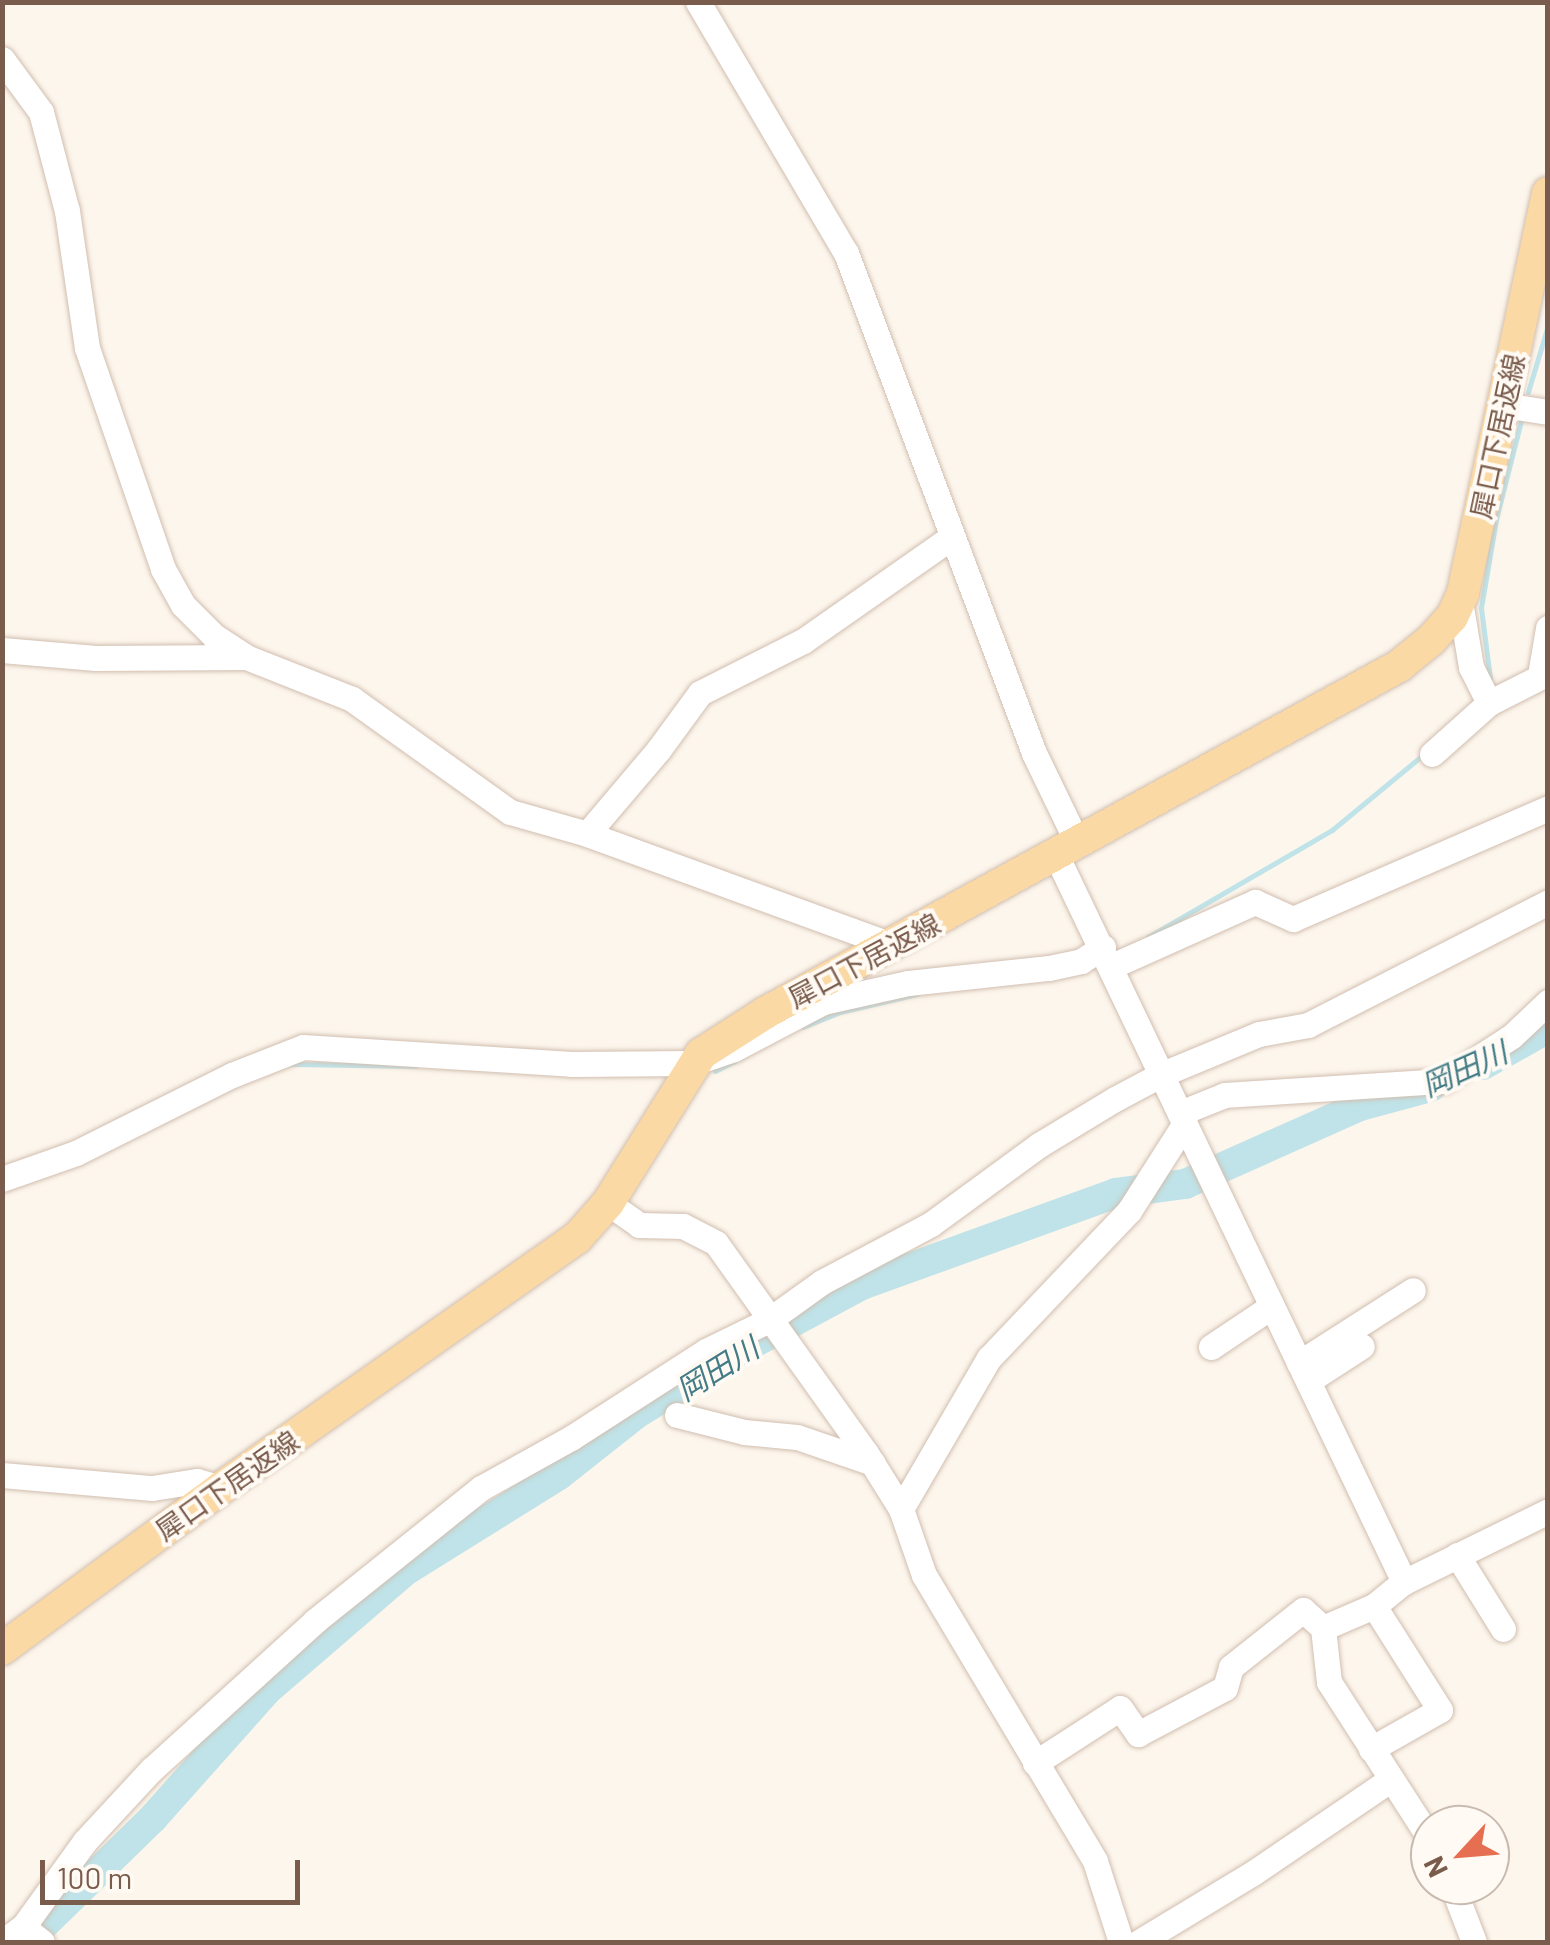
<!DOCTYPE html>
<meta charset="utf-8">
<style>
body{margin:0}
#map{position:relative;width:1550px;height:1945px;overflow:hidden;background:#fdf6ec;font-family:Barlow,"Noto Sans JP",sans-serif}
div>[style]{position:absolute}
.stream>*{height:5px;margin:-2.5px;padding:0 2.5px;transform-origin:2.5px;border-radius:2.5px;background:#bfe3e8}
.river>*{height:30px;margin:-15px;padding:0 15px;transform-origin:15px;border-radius:15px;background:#bfe3e8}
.roads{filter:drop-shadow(0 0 2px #d1beb0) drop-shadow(0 0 2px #d1beb0)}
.minor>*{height:25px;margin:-12.5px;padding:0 12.5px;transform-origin:12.5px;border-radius:12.5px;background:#fff}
.major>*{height:32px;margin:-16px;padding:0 16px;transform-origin:16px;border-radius:16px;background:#fbd9a5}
span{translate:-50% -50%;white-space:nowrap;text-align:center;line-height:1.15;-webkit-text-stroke:8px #fffaf3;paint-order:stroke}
.street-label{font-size:28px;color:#7a5c4d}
.water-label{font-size:30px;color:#437c86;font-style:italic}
.frame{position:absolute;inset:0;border:5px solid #7a5c4d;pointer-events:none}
.north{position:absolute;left:1410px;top:1805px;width:100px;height:100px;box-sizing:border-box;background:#fffaf3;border:2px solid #cabbb1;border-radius:50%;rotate:244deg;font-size:28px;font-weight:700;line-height:40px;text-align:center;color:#7a5c4d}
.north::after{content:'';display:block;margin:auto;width:35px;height:45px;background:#e76f51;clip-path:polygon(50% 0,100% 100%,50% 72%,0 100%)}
.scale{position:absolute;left:40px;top:1860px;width:260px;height:45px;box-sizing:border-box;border:5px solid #7a5c4d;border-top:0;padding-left:12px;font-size:30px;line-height:35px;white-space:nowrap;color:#7a5c4d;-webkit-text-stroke:8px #fffaf3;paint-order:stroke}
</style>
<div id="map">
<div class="stream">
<i style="left:1528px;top:392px;width:70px;rotate:-73.4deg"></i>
<i style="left:1490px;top:678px;width:71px;rotate:-97.3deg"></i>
<i style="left:1481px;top:608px;width:90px;rotate:-80.4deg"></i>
<i style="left:1496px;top:519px;width:101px;rotate:-75.7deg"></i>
<i style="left:1148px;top:937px;width:213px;rotate:-30.2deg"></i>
<i style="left:1332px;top:830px;width:121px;rotate:-39.6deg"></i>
<i style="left:803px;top:1027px;width:40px;rotate:-22deg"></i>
<i style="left:840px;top:1012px;width:79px;rotate:-13.2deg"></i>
<i style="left:292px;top:1064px;width:124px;rotate:0.9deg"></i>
<i style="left:715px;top:1071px;width:22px;rotate:-27deg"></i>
</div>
<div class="river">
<i style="left:1483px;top:1065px;width:75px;rotate:-29.6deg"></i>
<i style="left:26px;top:1942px;width:177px;rotate:-44.3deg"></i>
<i style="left:153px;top:1818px;width:170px;rotate:-48.3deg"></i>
<i style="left:266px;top:1691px;width:184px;rotate:-40.8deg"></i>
<i style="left:405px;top:1571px;width:181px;rotate:-31.9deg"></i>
<i style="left:559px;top:1475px;width:98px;rotate:-38.4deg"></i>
<i style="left:636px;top:1414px;width:119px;rotate:-31.5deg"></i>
<i style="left:737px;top:1352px;width:142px;rotate:-28.2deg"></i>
<i style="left:862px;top:1285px;width:270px;rotate:-19.9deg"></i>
<i style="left:1116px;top:1193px;width:70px;rotate:-7.4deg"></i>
<i style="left:1185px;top:1184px;width:192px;rotate:-24deg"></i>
<i style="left:1360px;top:1106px;width:73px;rotate:-15deg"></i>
</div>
<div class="roads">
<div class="minor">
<i style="left:698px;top:2px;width:291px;rotate:59.5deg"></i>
<i style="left:846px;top:253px;width:534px;rotate:69.39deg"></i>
<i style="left:1034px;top:753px;width:101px;rotate:64.2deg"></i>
<i style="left:2px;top:59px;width:66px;rotate:53.7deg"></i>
<i style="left:41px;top:112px;width:102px;rotate:75.3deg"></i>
<i style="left:67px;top:211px;width:138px;rotate:81.7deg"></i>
<i style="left:87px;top:348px;width:234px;rotate:71deg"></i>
<i style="left:163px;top:569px;width:41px;rotate:60.9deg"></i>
<i style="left:183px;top:605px;width:44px;rotate:45deg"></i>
<i style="left:214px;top:636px;width:38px;rotate:33deg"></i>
<i style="left:246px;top:657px;width:114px;rotate:21.6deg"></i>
<i style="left:352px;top:699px;width:194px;rotate:35.6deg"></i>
<i style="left:510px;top:812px;width:80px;rotate:15.9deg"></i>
<i style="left:587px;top:834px;width:325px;rotate:20deg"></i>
<i style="left:1504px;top:405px;width:45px;rotate:9deg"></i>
<i style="left:1460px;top:601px;width:67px;rotate:80.5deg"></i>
<i style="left:1471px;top:667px;width:40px;rotate:63.4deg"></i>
<i style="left:2px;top:650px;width:94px;rotate:4.9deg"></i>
<i style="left:96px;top:658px;width:150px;rotate:-0.4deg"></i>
<i style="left:1540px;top:675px;width:48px;rotate:-80.3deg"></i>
<i style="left:1432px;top:754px;width:76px;rotate:-41.8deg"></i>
<i style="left:1489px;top:703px;width:66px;rotate:-27deg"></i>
<i style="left:587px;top:834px;width:111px;rotate:-49.7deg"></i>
<i style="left:659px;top:749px;width:69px;rotate:-53.8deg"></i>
<i style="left:700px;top:693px;width:115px;rotate:-26.8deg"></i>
<i style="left:803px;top:641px;width:179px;rotate:-35deg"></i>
<i style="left:1057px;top:857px;width:804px;rotate:64.42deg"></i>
<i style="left:1112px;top:966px;width:157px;rotate:-24.1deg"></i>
<i style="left:1255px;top:902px;width:42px;rotate:24.1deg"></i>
<i style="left:1293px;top:919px;width:278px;rotate:-23.5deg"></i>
<i style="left:1180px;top:1113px;width:48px;rotate:-21.8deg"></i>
<i style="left:1225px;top:1095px;width:218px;rotate:-3.7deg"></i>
<i style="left:1443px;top:1081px;width:82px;rotate:-33.1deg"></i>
<i style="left:1512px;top:1036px;width:50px;rotate:-43.4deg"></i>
<i style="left:2px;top:1179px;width:78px;rotate:-19.4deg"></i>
<i style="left:76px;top:1153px;width:174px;rotate:-26.6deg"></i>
<i style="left:232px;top:1075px;width:76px;rotate:-21.5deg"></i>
<i style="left:303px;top:1047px;width:269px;rotate:3.6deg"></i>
<i style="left:571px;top:1064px;width:122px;rotate:-0.5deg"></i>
<i style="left:693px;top:1063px;width:43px;rotate:-18.9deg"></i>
<i style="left:734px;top:1049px;width:101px;rotate:-27.8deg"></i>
<i style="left:823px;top:1002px;width:87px;rotate:-12.6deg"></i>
<i style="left:908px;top:983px;width:142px;rotate:-6.1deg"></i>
<i style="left:1049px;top:968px;width:33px;rotate:-12deg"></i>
<i style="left:1081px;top:961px;width:26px;rotate:-32deg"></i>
<i style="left:608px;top:1203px;width:38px;rotate:35deg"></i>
<i style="left:639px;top:1225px;width:44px;rotate:1.3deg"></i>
<i style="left:683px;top:1226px;width:37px;rotate:27deg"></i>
<i style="left:716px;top:1243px;width:258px;rotate:54.5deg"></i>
<i style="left:866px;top:1453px;width:66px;rotate:58deg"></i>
<i style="left:901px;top:1509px;width:70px;rotate:70.8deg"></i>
<i style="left:924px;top:1575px;width:333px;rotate:59.1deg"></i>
<i style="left:1095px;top:1861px;width:85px;rotate:72.2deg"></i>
<i style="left:1211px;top:1347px;width:73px;rotate:-33.9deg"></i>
<i style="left:1299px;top:1363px;width:135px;rotate:-32.6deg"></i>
<i style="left:1308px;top:1381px;width:64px;rotate:-32.9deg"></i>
<i style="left:677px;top:1415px;width:69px;rotate:14.2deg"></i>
<i style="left:744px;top:1432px;width:53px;rotate:5.4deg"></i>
<i style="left:797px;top:1437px;width:80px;rotate:18.9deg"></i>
<i style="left:2px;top:1475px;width:151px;rotate:5deg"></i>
<i style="left:152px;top:1488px;width:46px;rotate:-8.8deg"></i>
<i style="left:197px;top:1481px;width:25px;rotate:16deg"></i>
<i style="left:901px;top:1509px;width:175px;rotate:-59.8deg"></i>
<i style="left:989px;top:1358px;width:203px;rotate:-46.4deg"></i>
<i style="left:1129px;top:1211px;width:104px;rotate:-57.5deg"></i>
<i style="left:1457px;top:1555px;width:87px;rotate:58.1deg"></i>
<i style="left:1323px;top:1628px;width:56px;rotate:-23.3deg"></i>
<i style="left:1374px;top:1606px;width:38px;rotate:-39deg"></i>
<i style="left:1404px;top:1582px;width:161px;rotate:-26.2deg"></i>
<i style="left:1371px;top:1749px;width:79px;rotate:-29.5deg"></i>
<i style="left:1440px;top:1710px;width:123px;rotate:-122.4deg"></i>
<i style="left:1035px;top:1763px;width:101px;rotate:-32.9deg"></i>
<i style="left:1120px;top:1708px;width:32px;rotate:55deg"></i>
<i style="left:1138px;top:1734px;width:98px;rotate:-27.9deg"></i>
<i style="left:1225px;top:1688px;width:22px;rotate:-74deg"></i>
<i style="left:1231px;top:1667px;width:92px;rotate:-38.4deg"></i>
<i style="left:1303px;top:1610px;width:27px;rotate:42deg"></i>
<i style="left:1323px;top:1628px;width:54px;rotate:83.7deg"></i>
<i style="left:1329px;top:1682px;width:187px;rotate:57.2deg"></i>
<i style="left:1452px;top:1885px;width:61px;rotate:68.9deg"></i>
<i style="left:23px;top:1927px;width:24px;rotate:38deg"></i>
<i style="left:2px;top:1942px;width:26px;rotate:-36deg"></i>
<i style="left:23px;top:1927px;width:106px;rotate:-54.2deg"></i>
<i style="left:85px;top:1841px;width:98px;rotate:-47.1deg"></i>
<i style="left:152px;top:1769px;width:220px;rotate:-42.2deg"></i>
<i style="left:315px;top:1621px;width:213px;rotate:-38.7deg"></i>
<i style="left:481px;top:1488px;width:103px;rotate:-29.1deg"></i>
<i style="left:571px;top:1438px;width:161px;rotate:-32.8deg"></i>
<i style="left:706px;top:1351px;width:70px;rotate:-26.2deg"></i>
<i style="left:769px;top:1320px;width:65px;rotate:-35.6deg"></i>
<i style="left:822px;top:1282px;width:123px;rotate:-28deg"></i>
<i style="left:931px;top:1224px;width:134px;rotate:-36.2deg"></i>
<i style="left:1039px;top:1145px;width:89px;rotate:-31.2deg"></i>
<i style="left:1115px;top:1099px;width:51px;rotate:-28.1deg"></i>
<i style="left:1160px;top:1075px;width:107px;rotate:-22.5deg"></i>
<i style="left:1259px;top:1034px;width:50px;rotate:-10.4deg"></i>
<i style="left:1308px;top:1025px;width:270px;rotate:-27.1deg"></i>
<i style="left:1139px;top:1942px;width:133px;rotate:-31.2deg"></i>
<i style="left:1253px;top:1873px;width:166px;rotate:-34.2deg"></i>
</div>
<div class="major">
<i style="left:2px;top:1649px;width:272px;rotate:-36.3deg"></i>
<i style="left:221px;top:1488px;width:435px;rotate:-35.1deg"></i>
<i style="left:577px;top:1238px;width:47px;rotate:-48.5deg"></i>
<i style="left:608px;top:1203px;width:176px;rotate:-58deg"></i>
<i style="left:701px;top:1054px;width:76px;rotate:-32.6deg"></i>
<i style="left:765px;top:1013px;width:723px;rotate:-28.69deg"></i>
<i style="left:1399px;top:666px;width:41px;rotate:-39.1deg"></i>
<i style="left:1431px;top:640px;width:31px;rotate:-48deg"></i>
<i style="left:1452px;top:617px;width:26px;rotate:-65deg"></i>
<i style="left:1463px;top:593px;width:409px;rotate:-78deg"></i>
</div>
</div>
<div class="street-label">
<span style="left:1497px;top:436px;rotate:-78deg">犀口下居返線</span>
<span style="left:864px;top:960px;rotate:-28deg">犀口下居返線</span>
<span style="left:227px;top:1485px;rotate:-35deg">犀口下居返線</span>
</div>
<div class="water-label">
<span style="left:1464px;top:1068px;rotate:-24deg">岡田川</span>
<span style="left:717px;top:1368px;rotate:-32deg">岡田川</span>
</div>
<div class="frame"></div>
<div class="north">N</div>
<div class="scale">100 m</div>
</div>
